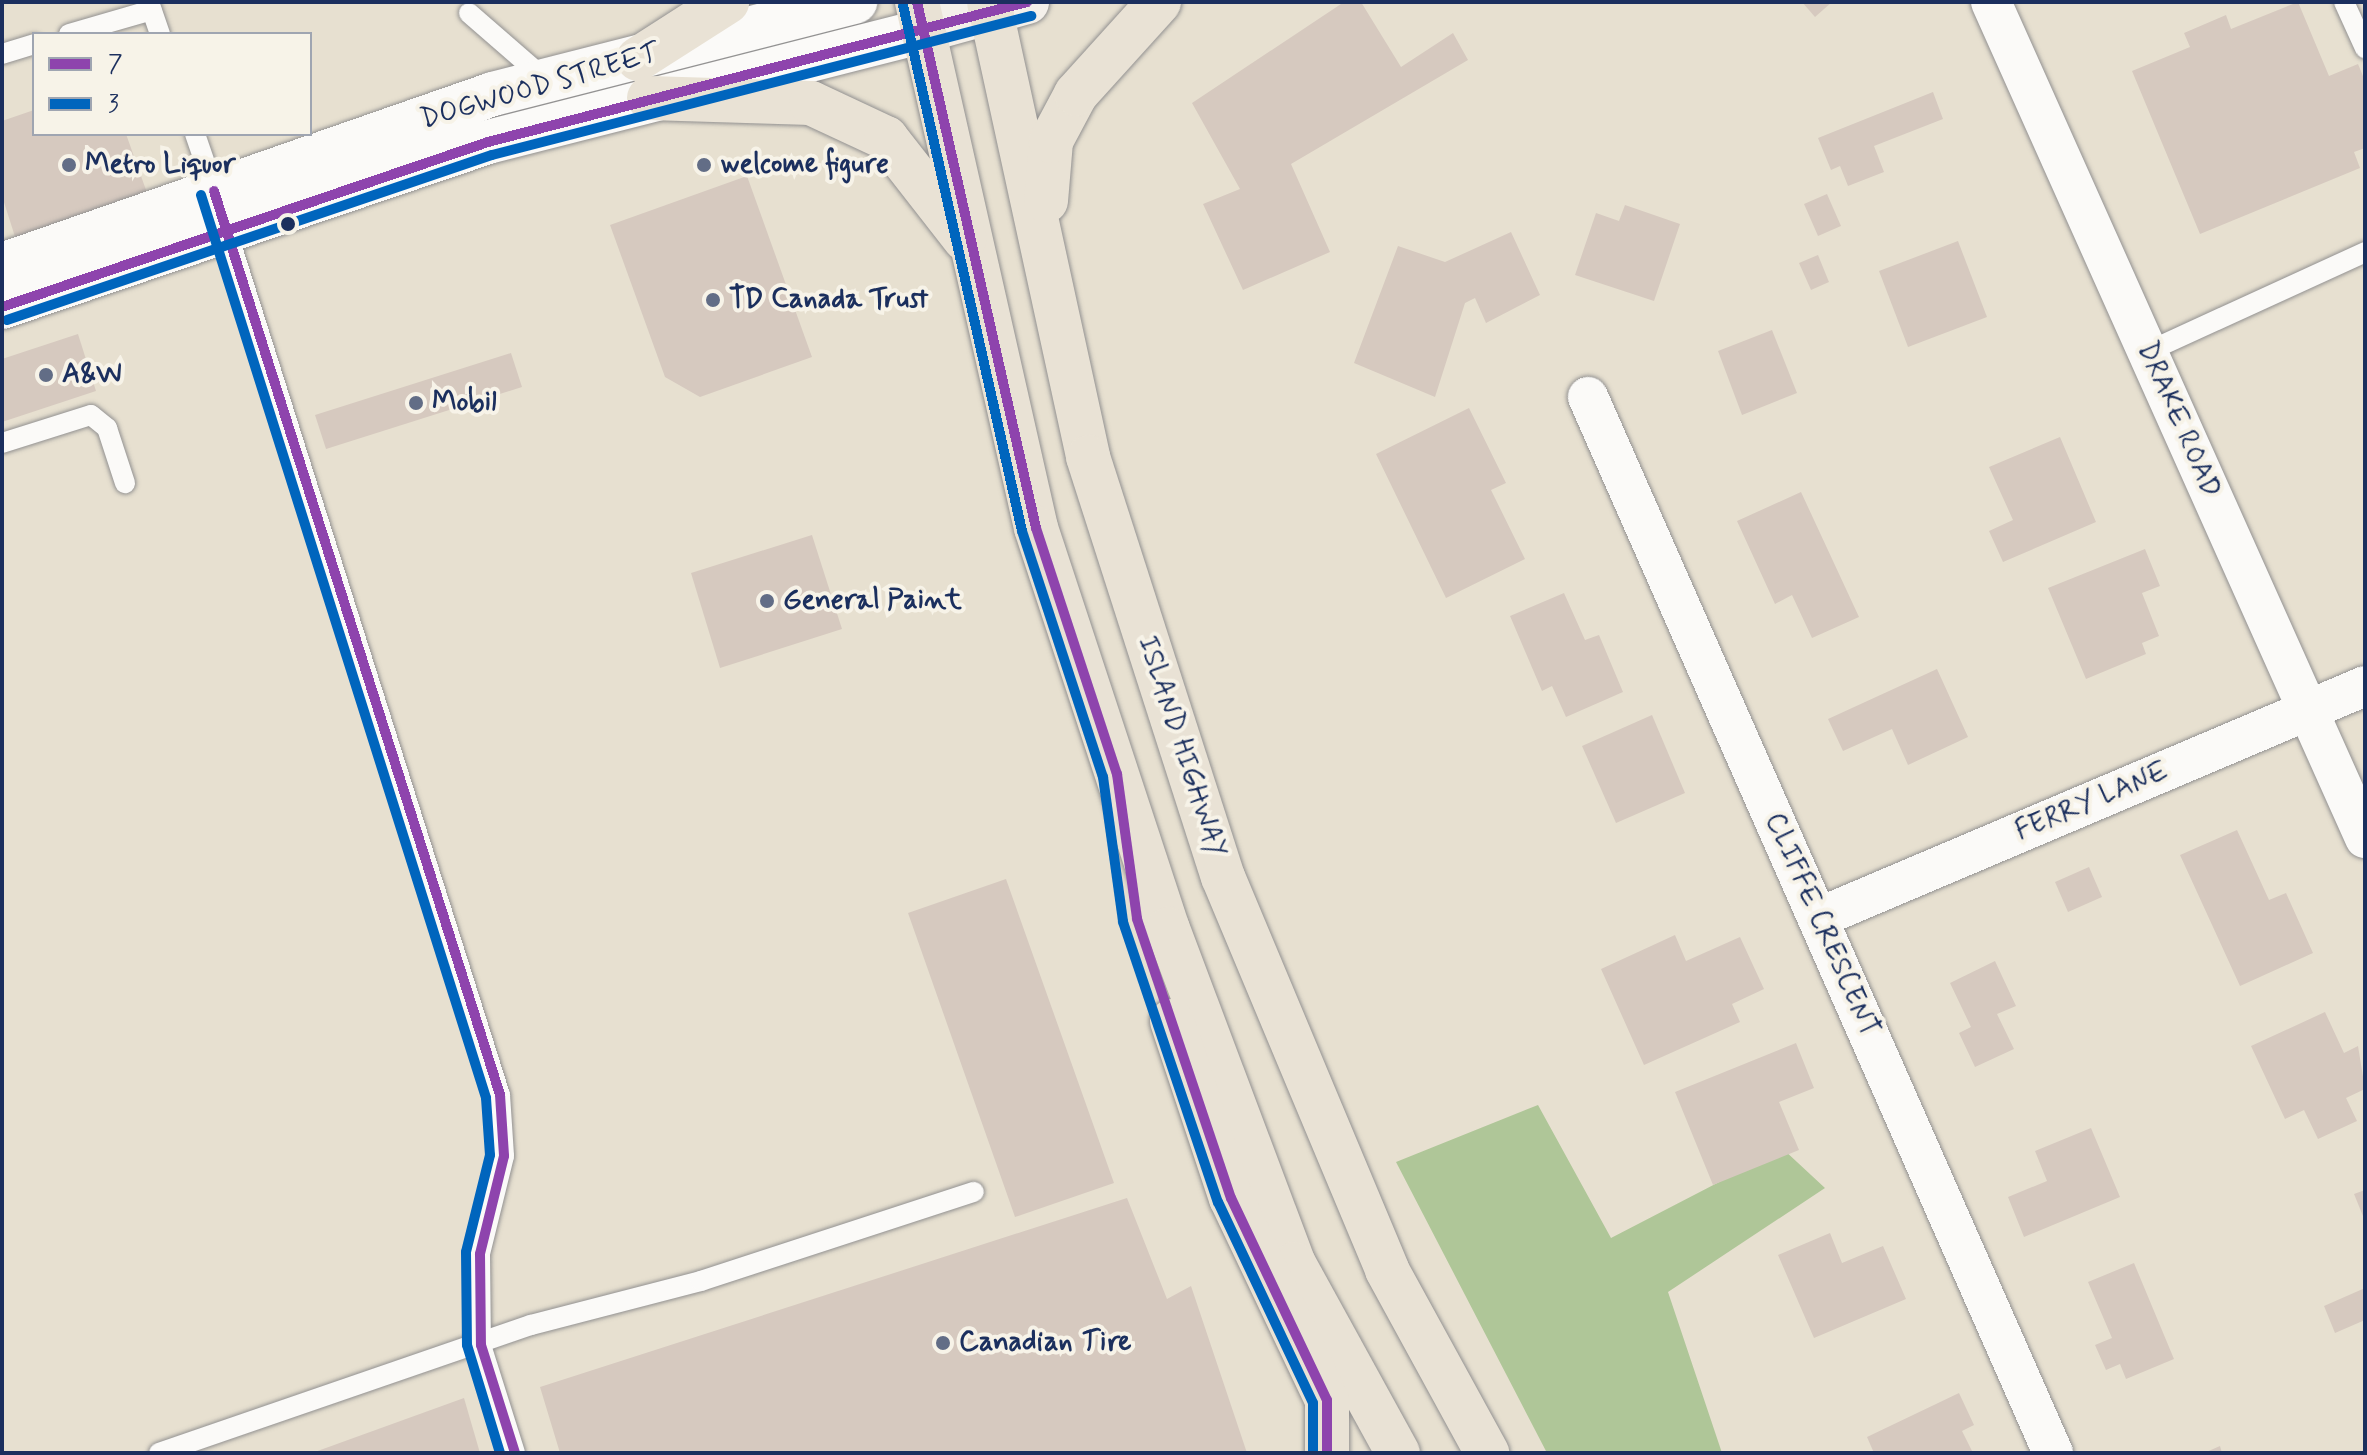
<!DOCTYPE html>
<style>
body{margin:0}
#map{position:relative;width:2367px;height:1455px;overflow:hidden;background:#e7e0d0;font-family:Mynerve,sans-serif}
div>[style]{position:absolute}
.forest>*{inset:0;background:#afc698}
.building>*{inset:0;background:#d6c9bf}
.roads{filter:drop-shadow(0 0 2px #929191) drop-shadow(0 0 2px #929191)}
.service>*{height:20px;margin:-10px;padding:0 10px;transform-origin:10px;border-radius:10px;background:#fbfaf8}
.minor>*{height:40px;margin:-20px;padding:0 20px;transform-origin:20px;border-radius:20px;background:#fbfaf8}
.tertiary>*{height:44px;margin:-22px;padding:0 22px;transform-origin:22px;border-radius:22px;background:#fbfaf8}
.secondary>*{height:44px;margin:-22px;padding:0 22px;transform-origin:22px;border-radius:22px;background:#f4f0ea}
.primary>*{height:44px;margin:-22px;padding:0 22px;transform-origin:22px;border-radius:22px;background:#e9e2d5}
.bus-1>*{height:10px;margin:-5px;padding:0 5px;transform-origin:5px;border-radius:5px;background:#8e44ad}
.bus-2>*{height:10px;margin:-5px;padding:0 5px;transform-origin:5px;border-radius:5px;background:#0065bd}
.dots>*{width:22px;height:22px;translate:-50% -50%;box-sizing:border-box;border:4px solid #f7f3e8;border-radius:50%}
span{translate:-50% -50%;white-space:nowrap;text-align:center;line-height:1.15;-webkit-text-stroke:8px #f7f3e8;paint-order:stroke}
.street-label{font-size:28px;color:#1b2f5e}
.poi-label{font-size:28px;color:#1b2f5e;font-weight:700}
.left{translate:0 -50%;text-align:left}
.frame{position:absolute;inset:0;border:4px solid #1b2f5e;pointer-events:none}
.legend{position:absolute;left:32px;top:32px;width:280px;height:104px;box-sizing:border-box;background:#f7f3e8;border:2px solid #9fa5b1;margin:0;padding:10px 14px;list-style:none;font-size:24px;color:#1b2f5e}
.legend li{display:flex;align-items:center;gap:16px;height:40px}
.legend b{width:40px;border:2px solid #9fa5b1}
</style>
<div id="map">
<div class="forest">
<i style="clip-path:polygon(1538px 1105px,1611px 1238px,1783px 1149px,1825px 1188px,1668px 1292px,1722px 1453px,1547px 1453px,1396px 1162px)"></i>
</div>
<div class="building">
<i style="clip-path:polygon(1344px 2px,1361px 2px,1401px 67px,1453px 33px,1468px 60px,1291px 164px,1330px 252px,1243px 290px,1203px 204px,1240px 189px,1192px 103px)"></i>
<i style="clip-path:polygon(1802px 2px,1832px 2px,1815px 17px)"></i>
<i style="clip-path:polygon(2298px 2px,2329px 76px,2358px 64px,2365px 81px,2365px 148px,2354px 152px,2360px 168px,2200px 234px,2132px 71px,2190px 47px,2184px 33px,2226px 15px,2231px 29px)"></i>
<i style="clip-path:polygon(1933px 92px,1943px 119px,1874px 146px,1884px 172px,1848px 186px,1840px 166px,1831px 170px,1818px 138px)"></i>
<i style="clip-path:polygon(34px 110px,34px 134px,126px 134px,151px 204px,18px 246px,2px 196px,2px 121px)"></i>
<i style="clip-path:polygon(747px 176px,812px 357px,700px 397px,665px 377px,610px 225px)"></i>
<i style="clip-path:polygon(1827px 194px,1841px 226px,1818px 236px,1804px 204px)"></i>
<i style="clip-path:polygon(1625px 205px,1680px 224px,1654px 301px,1575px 275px,1596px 213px,1619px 221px)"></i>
<i style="clip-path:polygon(1511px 232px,1540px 295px,1486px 323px,1475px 298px,1465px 303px,1435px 397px,1354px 363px,1398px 246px,1445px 262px)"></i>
<i style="clip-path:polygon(1958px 241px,1987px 317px,1908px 347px,1879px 271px)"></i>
<i style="clip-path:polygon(1818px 255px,1829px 282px,1811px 290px,1799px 263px)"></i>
<i style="clip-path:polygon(1772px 330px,1797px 393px,1742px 415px,1718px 351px)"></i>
<i style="clip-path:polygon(78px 334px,96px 391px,2px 422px,2px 359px)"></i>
<i style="clip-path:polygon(511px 353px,522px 387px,326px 449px,315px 415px)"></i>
<i style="clip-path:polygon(1469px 408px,1506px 483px,1491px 490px,1525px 559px,1446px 598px,1376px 454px)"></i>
<i style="clip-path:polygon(2060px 437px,2096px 522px,2003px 562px,1989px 531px,2013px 520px,1989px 467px)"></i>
<i style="clip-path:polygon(1801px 492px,1859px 617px,1812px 638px,1792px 595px,1775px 604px,1737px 521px)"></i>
<i style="clip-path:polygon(812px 535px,842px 629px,720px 668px,691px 573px)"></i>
<i style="clip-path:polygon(2145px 549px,2160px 586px,2142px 593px,2159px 636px,2142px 643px,2146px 654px,2086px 679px,2048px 588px)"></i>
<i style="clip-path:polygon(1564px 593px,1585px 640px,1599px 635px,1623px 692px,1566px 717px,1552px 686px,1542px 691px,1510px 616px)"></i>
<i style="clip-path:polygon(1937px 669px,1968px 737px,1908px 765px,1892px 729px,1843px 751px,1828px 719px)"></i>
<i style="clip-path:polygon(1652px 715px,1685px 793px,1616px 823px,1582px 746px)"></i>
<i style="clip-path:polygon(2237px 830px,2269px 900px,2286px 893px,2313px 953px,2240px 986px,2180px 855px)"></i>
<i style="clip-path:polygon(2089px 867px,2102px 897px,2068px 912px,2055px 882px)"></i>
<i style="clip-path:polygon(1006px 879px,1114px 1183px,1015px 1217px,908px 913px)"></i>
<i style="clip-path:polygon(1675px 935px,1686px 961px,1740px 937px,1764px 989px,1732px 1004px,1740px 1022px,1644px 1065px,1601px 969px)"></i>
<i style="clip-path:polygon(1995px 961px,2016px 1006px,1997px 1014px,2014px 1049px,1975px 1067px,1959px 1033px,1971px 1027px,1950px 983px)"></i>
<i style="clip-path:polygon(2325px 1012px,2344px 1053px,2358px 1046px,2365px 1089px,2346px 1098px,2357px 1121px,2318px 1139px,2304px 1110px,2285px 1119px,2251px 1046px)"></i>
<i style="clip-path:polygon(1796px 1043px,1814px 1088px,1779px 1102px,1799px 1150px,1713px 1185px,1675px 1092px)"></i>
<i style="clip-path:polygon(2091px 1128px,2120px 1197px,2024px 1237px,2008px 1197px,2047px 1181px,2035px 1151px)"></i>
<i style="clip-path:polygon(2365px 1190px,2365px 1221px,2354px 1194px)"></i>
<i style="clip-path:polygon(1127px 1198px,1167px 1299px,1191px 1286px,1247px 1453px,560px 1453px,540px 1387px)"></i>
<i style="clip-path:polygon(1830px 1233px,1842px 1263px,1883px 1246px,1906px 1299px,1814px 1338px,1778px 1255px)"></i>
<i style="clip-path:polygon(2134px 1263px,2174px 1359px,2126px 1379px,2120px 1364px,2106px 1370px,2095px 1345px,2112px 1338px,2088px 1282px)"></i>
<i style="clip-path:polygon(2365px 1288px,2365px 1320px,2335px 1333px,2324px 1306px)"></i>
<i style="clip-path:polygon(1959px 1393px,1974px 1425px,1962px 1431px,1973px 1453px,1874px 1453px,1867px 1437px)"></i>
<i style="clip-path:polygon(464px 1398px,480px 1453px,312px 1453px)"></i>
<i style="clip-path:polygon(2220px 1446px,2222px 1453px,2204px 1453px)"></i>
</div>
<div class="roads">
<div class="service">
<i style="left:149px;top:2px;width:34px;rotate:71deg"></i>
<i style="left:2344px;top:2px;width:51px;rotate:65.5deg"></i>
<i style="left:469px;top:13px;width:102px;rotate:41deg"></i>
<i style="left:69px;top:34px;width:86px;rotate:-16.1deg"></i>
<i style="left:2px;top:54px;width:34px;rotate:-17deg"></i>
<i style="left:195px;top:134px;width:65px;rotate:71deg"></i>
<i style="left:225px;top:225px;width:912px;rotate:72.46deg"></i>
<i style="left:500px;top:1095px;width:61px;rotate:86.2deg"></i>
<i style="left:504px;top:1156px;width:101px;rotate:103.8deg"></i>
<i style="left:480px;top:1254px;width:91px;rotate:89.4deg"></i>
<i style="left:481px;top:1345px;width:113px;rotate:72.5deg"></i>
<i style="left:2147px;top:352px;width:240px;rotate:-24.6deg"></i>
<i style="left:2px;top:443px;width:93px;rotate:-17.5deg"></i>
<i style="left:91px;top:415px;width:21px;rotate:39deg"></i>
<i style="left:107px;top:428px;width:58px;rotate:71.9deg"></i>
<i style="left:159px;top:1453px;width:393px;rotate:-19deg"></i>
<i style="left:531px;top:1325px;width:176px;rotate:-14.5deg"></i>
<i style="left:701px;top:1281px;width:287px;rotate:-18.1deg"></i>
</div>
<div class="minor">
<i style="left:1991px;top:2px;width:916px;rotate:65.9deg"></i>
<i style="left:1588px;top:397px;width:1154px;rotate:66.23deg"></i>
<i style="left:1818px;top:918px;width:594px;rotate:-22.98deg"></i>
</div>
<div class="tertiary">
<i style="left:2px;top:265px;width:520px;rotate:-19.2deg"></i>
<i style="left:493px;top:94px;width:374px;rotate:-14.3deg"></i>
<i style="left:2px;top:307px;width:513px;rotate:-18.75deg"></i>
<i style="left:488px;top:142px;width:448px;rotate:-14.3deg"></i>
</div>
<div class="secondary">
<i style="left:922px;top:31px;width:109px;rotate:-15.4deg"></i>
</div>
<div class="primary">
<i style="left:917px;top:2px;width:539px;rotate:77.25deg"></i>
<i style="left:1036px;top:528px;width:422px;rotate:71.8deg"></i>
<i style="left:1168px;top:929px;width:358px;rotate:69.4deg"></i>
<i style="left:1294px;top:1264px;width:216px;rotate:61.2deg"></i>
<i style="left:989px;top:2px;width:466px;rotate:77.7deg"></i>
<i style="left:1088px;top:457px;width:441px;rotate:72.2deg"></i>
<i style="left:1223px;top:877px;width:426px;rotate:67.3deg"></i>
<i style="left:1387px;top:1270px;width:209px;rotate:61.3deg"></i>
<i style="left:638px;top:59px;width:106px;rotate:-32.6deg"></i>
<i style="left:649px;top:98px;width:162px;rotate:1.8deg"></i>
<i style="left:811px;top:103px;width:83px;rotate:25deg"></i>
<i style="left:886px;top:138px;width:128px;rotate:52deg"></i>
<i style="left:1046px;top:201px;width:60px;rotate:-85.2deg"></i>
<i style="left:1051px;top:141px;width:53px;rotate:-62deg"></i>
<i style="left:1076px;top:94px;width:124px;rotate:-47.9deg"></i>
<i style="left:1172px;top:1021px;width:187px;rotate:71.6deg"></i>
<i style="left:1231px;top:1198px;width:224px;rotate:64.6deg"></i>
<i style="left:1327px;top:1400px;width:53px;rotate:90deg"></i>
</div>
</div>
<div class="bus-1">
<i style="left:917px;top:2px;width:539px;rotate:77.25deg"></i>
<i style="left:1036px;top:528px;width:259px;rotate:71.8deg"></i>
<i style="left:1117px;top:774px;width:146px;rotate:82.1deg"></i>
<i style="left:1137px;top:919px;width:294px;rotate:71.4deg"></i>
<i style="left:1231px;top:1198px;width:224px;rotate:64.6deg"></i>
<i style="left:1327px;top:1400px;width:53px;rotate:90deg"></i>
<i style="left:214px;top:191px;width:948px;rotate:72.44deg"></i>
<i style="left:500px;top:1095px;width:61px;rotate:86.2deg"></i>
<i style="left:504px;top:1156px;width:101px;rotate:103.8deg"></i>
<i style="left:480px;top:1254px;width:91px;rotate:89.4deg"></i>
<i style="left:481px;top:1345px;width:113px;rotate:72.5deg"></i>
<i style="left:2px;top:307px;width:513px;rotate:-18.75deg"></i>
<i style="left:488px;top:142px;width:557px;rotate:-14.56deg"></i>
</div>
<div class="bus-2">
<i style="left:903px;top:5px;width:539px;rotate:77.25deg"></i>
<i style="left:1022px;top:531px;width:259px;rotate:71.8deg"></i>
<i style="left:1103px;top:777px;width:146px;rotate:82.1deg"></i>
<i style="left:1123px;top:922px;width:296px;rotate:71.3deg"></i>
<i style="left:1218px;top:1202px;width:222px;rotate:64.7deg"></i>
<i style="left:1313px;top:1403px;width:50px;rotate:90deg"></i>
<i style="left:201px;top:195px;width:947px;rotate:72.48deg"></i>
<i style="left:486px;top:1098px;width:57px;rotate:86deg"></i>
<i style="left:490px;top:1155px;width:100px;rotate:103.9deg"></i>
<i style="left:466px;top:1252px;width:93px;rotate:89.4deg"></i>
<i style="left:467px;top:1345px;width:113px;rotate:73deg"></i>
<i style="left:7px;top:320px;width:512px;rotate:-18.79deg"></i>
<i style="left:492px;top:155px;width:557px;rotate:-14.46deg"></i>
</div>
<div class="dots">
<i style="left:69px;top:165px;background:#626d86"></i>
<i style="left:704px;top:165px;background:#626d86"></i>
<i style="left:288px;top:224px;background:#1b2f5e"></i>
<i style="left:713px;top:300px;background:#626d86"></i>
<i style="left:46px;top:375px;background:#626d86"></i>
<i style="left:416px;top:403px;background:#626d86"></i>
<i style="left:767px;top:601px;background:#626d86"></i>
<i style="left:943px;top:1343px;background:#626d86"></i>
</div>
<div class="street-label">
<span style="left:540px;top:87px;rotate:-16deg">DOGWOOD STREET</span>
<span style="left:2178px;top:420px;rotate:66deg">DRAKE ROAD</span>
<span style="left:1181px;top:747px;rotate:72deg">ISLAND HIGHWAY</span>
<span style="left:2092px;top:802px;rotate:-23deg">FERRY LANE</span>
<span style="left:1821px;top:925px;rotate:66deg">CLIFFE CRESCENT</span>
</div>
<div class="poi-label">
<span class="left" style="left:85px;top:165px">Metro Liquor</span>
<span class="left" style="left:720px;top:165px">welcome figure</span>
<span class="left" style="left:729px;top:300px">TD Canada Trust</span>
<span class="left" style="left:62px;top:375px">A&amp;W</span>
<span class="left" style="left:432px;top:403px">Mobil</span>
<span class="left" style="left:783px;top:601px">General Paint</span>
<span class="left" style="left:959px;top:1343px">Canadian Tire</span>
</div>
<div class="frame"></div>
<ul class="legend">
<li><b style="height:10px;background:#8e44ad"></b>7</li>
<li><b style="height:10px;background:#0065bd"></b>3</li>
</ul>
</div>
